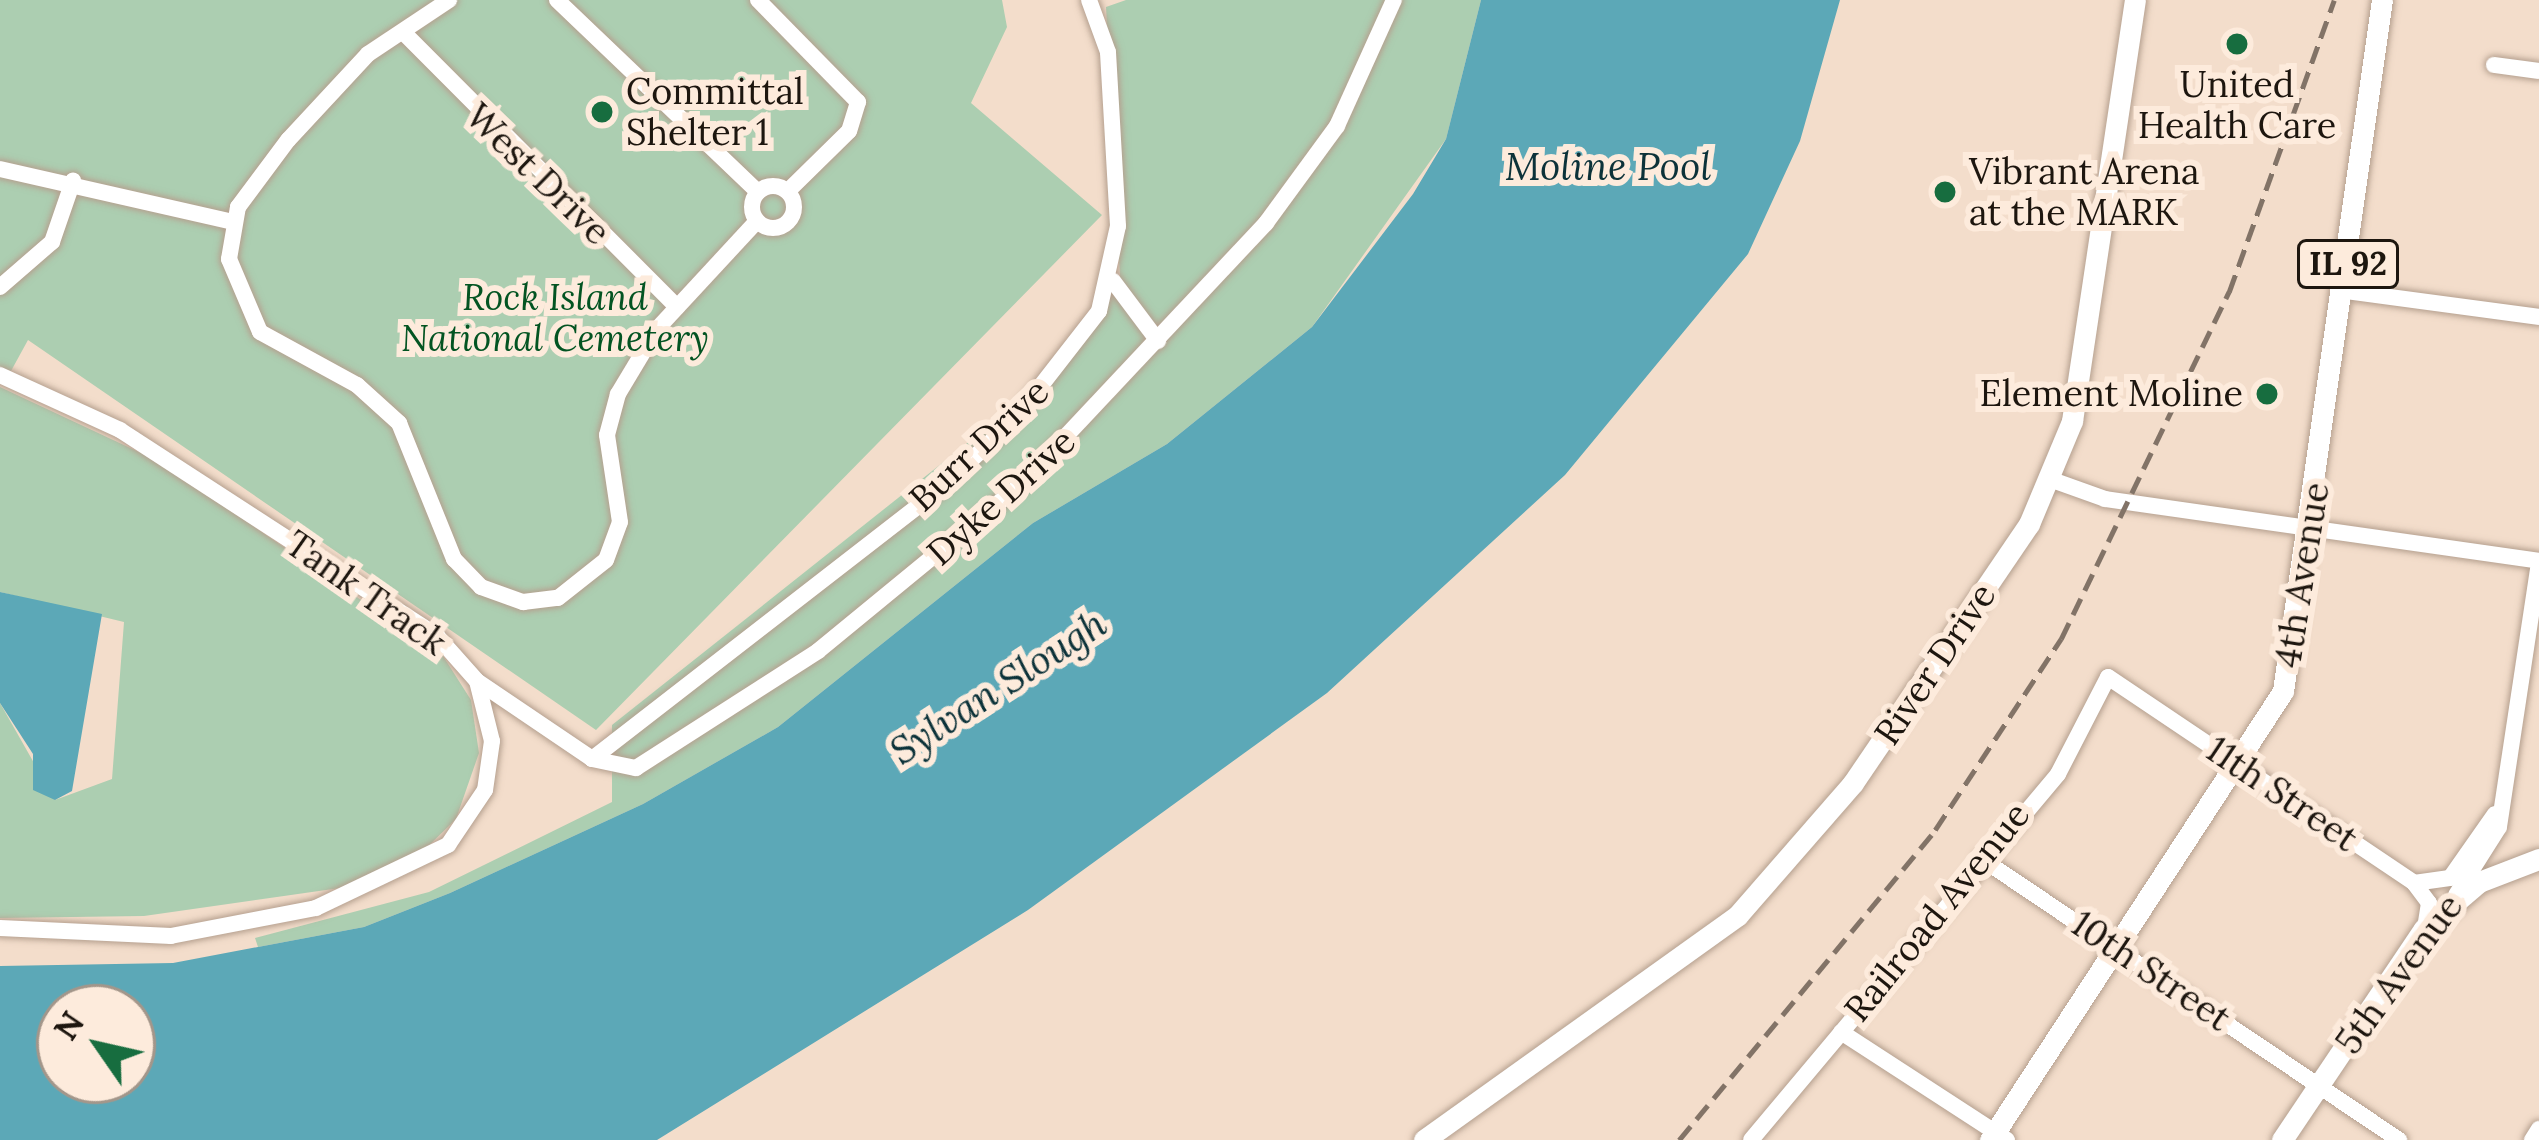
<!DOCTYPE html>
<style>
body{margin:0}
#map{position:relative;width:2539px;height:1140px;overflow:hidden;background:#f3ddcb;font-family:Lora,serif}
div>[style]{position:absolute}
.green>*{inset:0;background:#acceb1}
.water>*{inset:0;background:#5ca8b7}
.roads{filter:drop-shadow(0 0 3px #b5a08f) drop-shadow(0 0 3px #b5a08f)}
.minor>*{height:16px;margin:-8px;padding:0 8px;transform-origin:8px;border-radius:8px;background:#fff}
.minor>.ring{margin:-8px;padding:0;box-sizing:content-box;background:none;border:16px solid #fff;border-radius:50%}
.major>*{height:21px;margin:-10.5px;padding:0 10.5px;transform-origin:10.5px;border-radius:10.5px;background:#fff}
.rail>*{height:4.5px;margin-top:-2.25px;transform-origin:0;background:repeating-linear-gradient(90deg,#827367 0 18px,transparent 0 27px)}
.dots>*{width:33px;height:33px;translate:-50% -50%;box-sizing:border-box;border:6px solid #fdebdc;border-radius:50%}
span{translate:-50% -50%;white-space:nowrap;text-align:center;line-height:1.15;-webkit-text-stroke:12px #fdebdc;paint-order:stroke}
.shield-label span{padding:3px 9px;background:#fdebdc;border:3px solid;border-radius:9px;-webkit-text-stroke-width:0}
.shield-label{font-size:33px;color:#1d160f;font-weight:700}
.poi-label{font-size:36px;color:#1d160f}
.left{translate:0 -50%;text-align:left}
.right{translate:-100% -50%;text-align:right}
.street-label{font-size:36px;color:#1d160f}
.park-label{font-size:36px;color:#035422;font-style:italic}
.water-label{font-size:39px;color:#0c3239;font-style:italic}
.north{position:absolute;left:36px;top:984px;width:120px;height:120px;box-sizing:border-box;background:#fdebdc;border:3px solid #a3968a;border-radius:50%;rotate:304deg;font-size:33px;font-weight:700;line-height:48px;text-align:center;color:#1d160f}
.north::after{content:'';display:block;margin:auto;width:42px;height:54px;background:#176d3f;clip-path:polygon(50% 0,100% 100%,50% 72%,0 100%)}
</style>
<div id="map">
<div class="green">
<i style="clip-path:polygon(0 0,1002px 0,1007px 27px,971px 103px,1102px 215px,596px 730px,28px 340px,11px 371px,0 368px)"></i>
<i style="clip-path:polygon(1126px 0,1481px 0,1446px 139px,1312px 327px,1167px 444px,1033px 523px,778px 727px,643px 804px,450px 893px,364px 927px,258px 947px,255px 938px,429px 892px,612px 802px,612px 725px,1014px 406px,1120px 276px,1106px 7px)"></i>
<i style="clip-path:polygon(0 387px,158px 461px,443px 656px,471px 700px,479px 753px,456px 819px,413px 861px,347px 887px,144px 916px,0 918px,0 703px,55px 800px,112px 779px,124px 622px,0 592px)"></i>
</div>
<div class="water">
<i style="clip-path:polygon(evenodd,1481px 0,1840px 0,1800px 141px,1748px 254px,1565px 475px,1327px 693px,1028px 910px,657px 1140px,0 1140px,0 966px,173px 963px,364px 927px,450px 893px,643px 804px,778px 727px,1033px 523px,1167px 444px,1312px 327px,1413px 194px,1446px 139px,1481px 0,132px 1008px,132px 1080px,60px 1080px,60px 1008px,132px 1008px)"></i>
<i style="clip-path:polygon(0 592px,102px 614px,72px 791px,55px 800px,33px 790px,33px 754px,0 703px)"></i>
</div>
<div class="roads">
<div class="minor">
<i style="left:449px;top:0;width:97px;rotate:146.3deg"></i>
<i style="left:368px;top:54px;width:117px;rotate:132.9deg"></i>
<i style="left:288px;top:140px;width:84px;rotate:126.7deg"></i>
<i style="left:238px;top:207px;width:53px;rotate:99.8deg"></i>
<i style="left:229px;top:259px;width:79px;rotate:67deg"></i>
<i style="left:260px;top:332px;width:111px;rotate:28.7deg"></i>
<i style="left:357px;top:385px;width:57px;rotate:42.1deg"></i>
<i style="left:399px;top:423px;width:147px;rotate:68deg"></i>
<i style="left:454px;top:559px;width:39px;rotate:46deg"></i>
<i style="left:481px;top:587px;width:45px;rotate:19.7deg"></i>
<i style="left:523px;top:602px;width:35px;rotate:-7deg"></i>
<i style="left:558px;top:598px;width:61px;rotate:-38.4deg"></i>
<i style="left:606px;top:560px;width:40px;rotate:-69.8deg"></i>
<i style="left:620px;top:522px;width:88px;rotate:-98.5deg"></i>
<i style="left:607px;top:435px;width:42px;rotate:-75deg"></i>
<i style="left:618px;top:394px;width:76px;rotate:-59deg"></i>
<i style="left:657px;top:329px;width:147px;rotate:-47.2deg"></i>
<i style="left:557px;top:0;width:278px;rotate:43.7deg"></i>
<i style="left:758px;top:0;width:143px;rotate:45.6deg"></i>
<i style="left:858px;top:102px;width:30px;rotate:107deg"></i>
<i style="left:849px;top:131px;width:86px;rotate:135.5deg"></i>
<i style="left:406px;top:35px;width:384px;rotate:45.1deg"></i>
<i style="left:2494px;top:65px;width:45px;rotate:7.6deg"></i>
<i style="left:0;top:169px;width:239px;rotate:12.8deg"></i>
<i class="ring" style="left:752px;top:186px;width:26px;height:26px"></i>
<i style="left:1113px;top:281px;width:75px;rotate:53.1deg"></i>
<i style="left:0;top:287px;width:69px;rotate:-40.9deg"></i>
<i style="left:52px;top:242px;width:65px;rotate:-71deg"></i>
<i style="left:2345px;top:291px;width:196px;rotate:7.6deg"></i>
<i style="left:0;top:375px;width:132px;rotate:24.6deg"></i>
<i style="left:120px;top:430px;width:378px;rotate:33deg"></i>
<i style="left:437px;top:636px;width:60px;rotate:48.4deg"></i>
<i style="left:477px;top:681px;width:62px;rotate:76deg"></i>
<i style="left:492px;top:741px;width:49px;rotate:98.1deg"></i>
<i style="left:485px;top:790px;width:66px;rotate:123.9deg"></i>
<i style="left:448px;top:845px;width:146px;rotate:154.5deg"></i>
<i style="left:316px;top:908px;width:148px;rotate:169.1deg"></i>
<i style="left:171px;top:936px;width:171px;rotate:-177.3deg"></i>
<i style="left:2052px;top:480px;width:56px;rotate:19.7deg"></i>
<i style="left:2105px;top:499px;width:438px;rotate:8.1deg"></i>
<i style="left:477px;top:681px;width:139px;rotate:34.1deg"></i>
<i style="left:592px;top:759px;width:45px;rotate:11.6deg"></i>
<i style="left:636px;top:768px;width:216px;rotate:-32.7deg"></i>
<i style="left:818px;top:651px;width:263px;rotate:-39.4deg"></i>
<i style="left:1021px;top:484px;width:358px;rotate:-46.8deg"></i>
<i style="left:1266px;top:223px;width:120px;rotate:-53.8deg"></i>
<i style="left:1337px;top:126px;width:138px;rotate:-65.7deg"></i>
<i style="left:592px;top:759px;width:440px;rotate:-37.8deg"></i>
<i style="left:940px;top:489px;width:103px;rotate:-43deg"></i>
<i style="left:1015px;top:419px;width:137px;rotate:-52.1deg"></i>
<i style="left:1099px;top:311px;width:87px;rotate:-77.4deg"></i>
<i style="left:1118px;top:226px;width:174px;rotate:-93.3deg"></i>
<i style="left:1108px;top:52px;width:55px;rotate:-110.1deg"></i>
<i style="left:1982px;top:859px;width:503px;rotate:33.97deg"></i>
<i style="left:2414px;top:883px;width:36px;rotate:-8deg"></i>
<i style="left:2450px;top:878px;width:78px;rotate:-54.9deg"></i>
<i style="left:2456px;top:895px;width:80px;rotate:-57.7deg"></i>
<i style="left:2499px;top:827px;width:267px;rotate:-81.4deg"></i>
<i style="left:1841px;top:1032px;width:198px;rotate:33deg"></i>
<i style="left:1751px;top:1140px;width:478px;rotate:-50deg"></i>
<i style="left:2058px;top:774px;width:109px;rotate:-62.7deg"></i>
<i style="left:2108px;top:677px;width:369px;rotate:33.9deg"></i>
<i style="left:2414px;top:883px;width:25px;rotate:53deg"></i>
<i style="left:2429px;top:903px;width:25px;rotate:99deg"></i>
<i style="left:2532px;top:1140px;width:13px;rotate:-58deg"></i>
</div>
<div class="major">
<i style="left:1424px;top:1140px;width:386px;rotate:-35.6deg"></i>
<i style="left:1738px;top:915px;width:175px;rotate:-48.9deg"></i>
<i style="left:1853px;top:783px;width:313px;rotate:-55.8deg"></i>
<i style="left:2029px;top:524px;width:112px;rotate:-67.3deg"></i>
<i style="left:2072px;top:421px;width:426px;rotate:-81.5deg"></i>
<i style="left:1990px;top:1140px;width:536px;rotate:-56.87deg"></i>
<i style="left:2283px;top:691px;width:698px;rotate:-81.85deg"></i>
<i style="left:2282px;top:1140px;width:254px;rotate:-56.1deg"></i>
<i style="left:2424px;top:929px;width:72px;rotate:-40.5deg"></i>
<i style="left:2479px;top:882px;width:64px;rotate:-21deg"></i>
</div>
</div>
<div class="rail">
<i style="left:1679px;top:1140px;width:402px;rotate:-50.4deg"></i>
<i style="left:1935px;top:830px;width:229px;rotate:-56.6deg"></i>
<i style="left:2061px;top:639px;width:386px;rotate:-64.2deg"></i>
<i style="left:2229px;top:292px;width:310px;rotate:-70.2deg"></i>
</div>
<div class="dots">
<i style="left:2237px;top:44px;background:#176d3f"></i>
<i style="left:602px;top:112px;background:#176d3f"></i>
<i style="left:1945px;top:192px;background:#176d3f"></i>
<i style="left:2267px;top:394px;background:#176d3f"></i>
</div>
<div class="shield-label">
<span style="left:2348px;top:264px">IL 92</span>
</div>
<div class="poi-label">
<span style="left:2237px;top:105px">United<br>Health Care</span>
<span class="left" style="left:626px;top:112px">Committal<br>Shelter 1</span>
<span class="left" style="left:1969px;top:192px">Vibrant Arena<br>at the MARK</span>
<span class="right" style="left:2243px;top:394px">Element Moline</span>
</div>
<div class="street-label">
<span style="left:538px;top:174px;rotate:44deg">West Drive</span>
<span style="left:979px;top:445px;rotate:-43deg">Burr Drive</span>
<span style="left:1001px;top:497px;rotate:-42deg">Dyke Drive</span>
<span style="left:2302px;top:575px;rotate:-81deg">4th Avenue</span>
<span style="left:366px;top:593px;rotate:35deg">Tank Track</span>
<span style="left:1935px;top:664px;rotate:-56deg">River Drive</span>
<span style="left:2282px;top:794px;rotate:34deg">11th Street</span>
<span style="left:1937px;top:912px;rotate:-51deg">Railroad Avenue</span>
<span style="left:2151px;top:971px;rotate:34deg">10th Street</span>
<span style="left:2399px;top:974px;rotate:-54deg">5th Avenue</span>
</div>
<div class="park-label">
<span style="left:555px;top:318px">Rock Island<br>National Cemetery</span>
</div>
<div class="water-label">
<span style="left:1608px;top:166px">Moline Pool</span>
<span style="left:998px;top:687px;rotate:-33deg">Sylvan Slough</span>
</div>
<div class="north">N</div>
</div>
